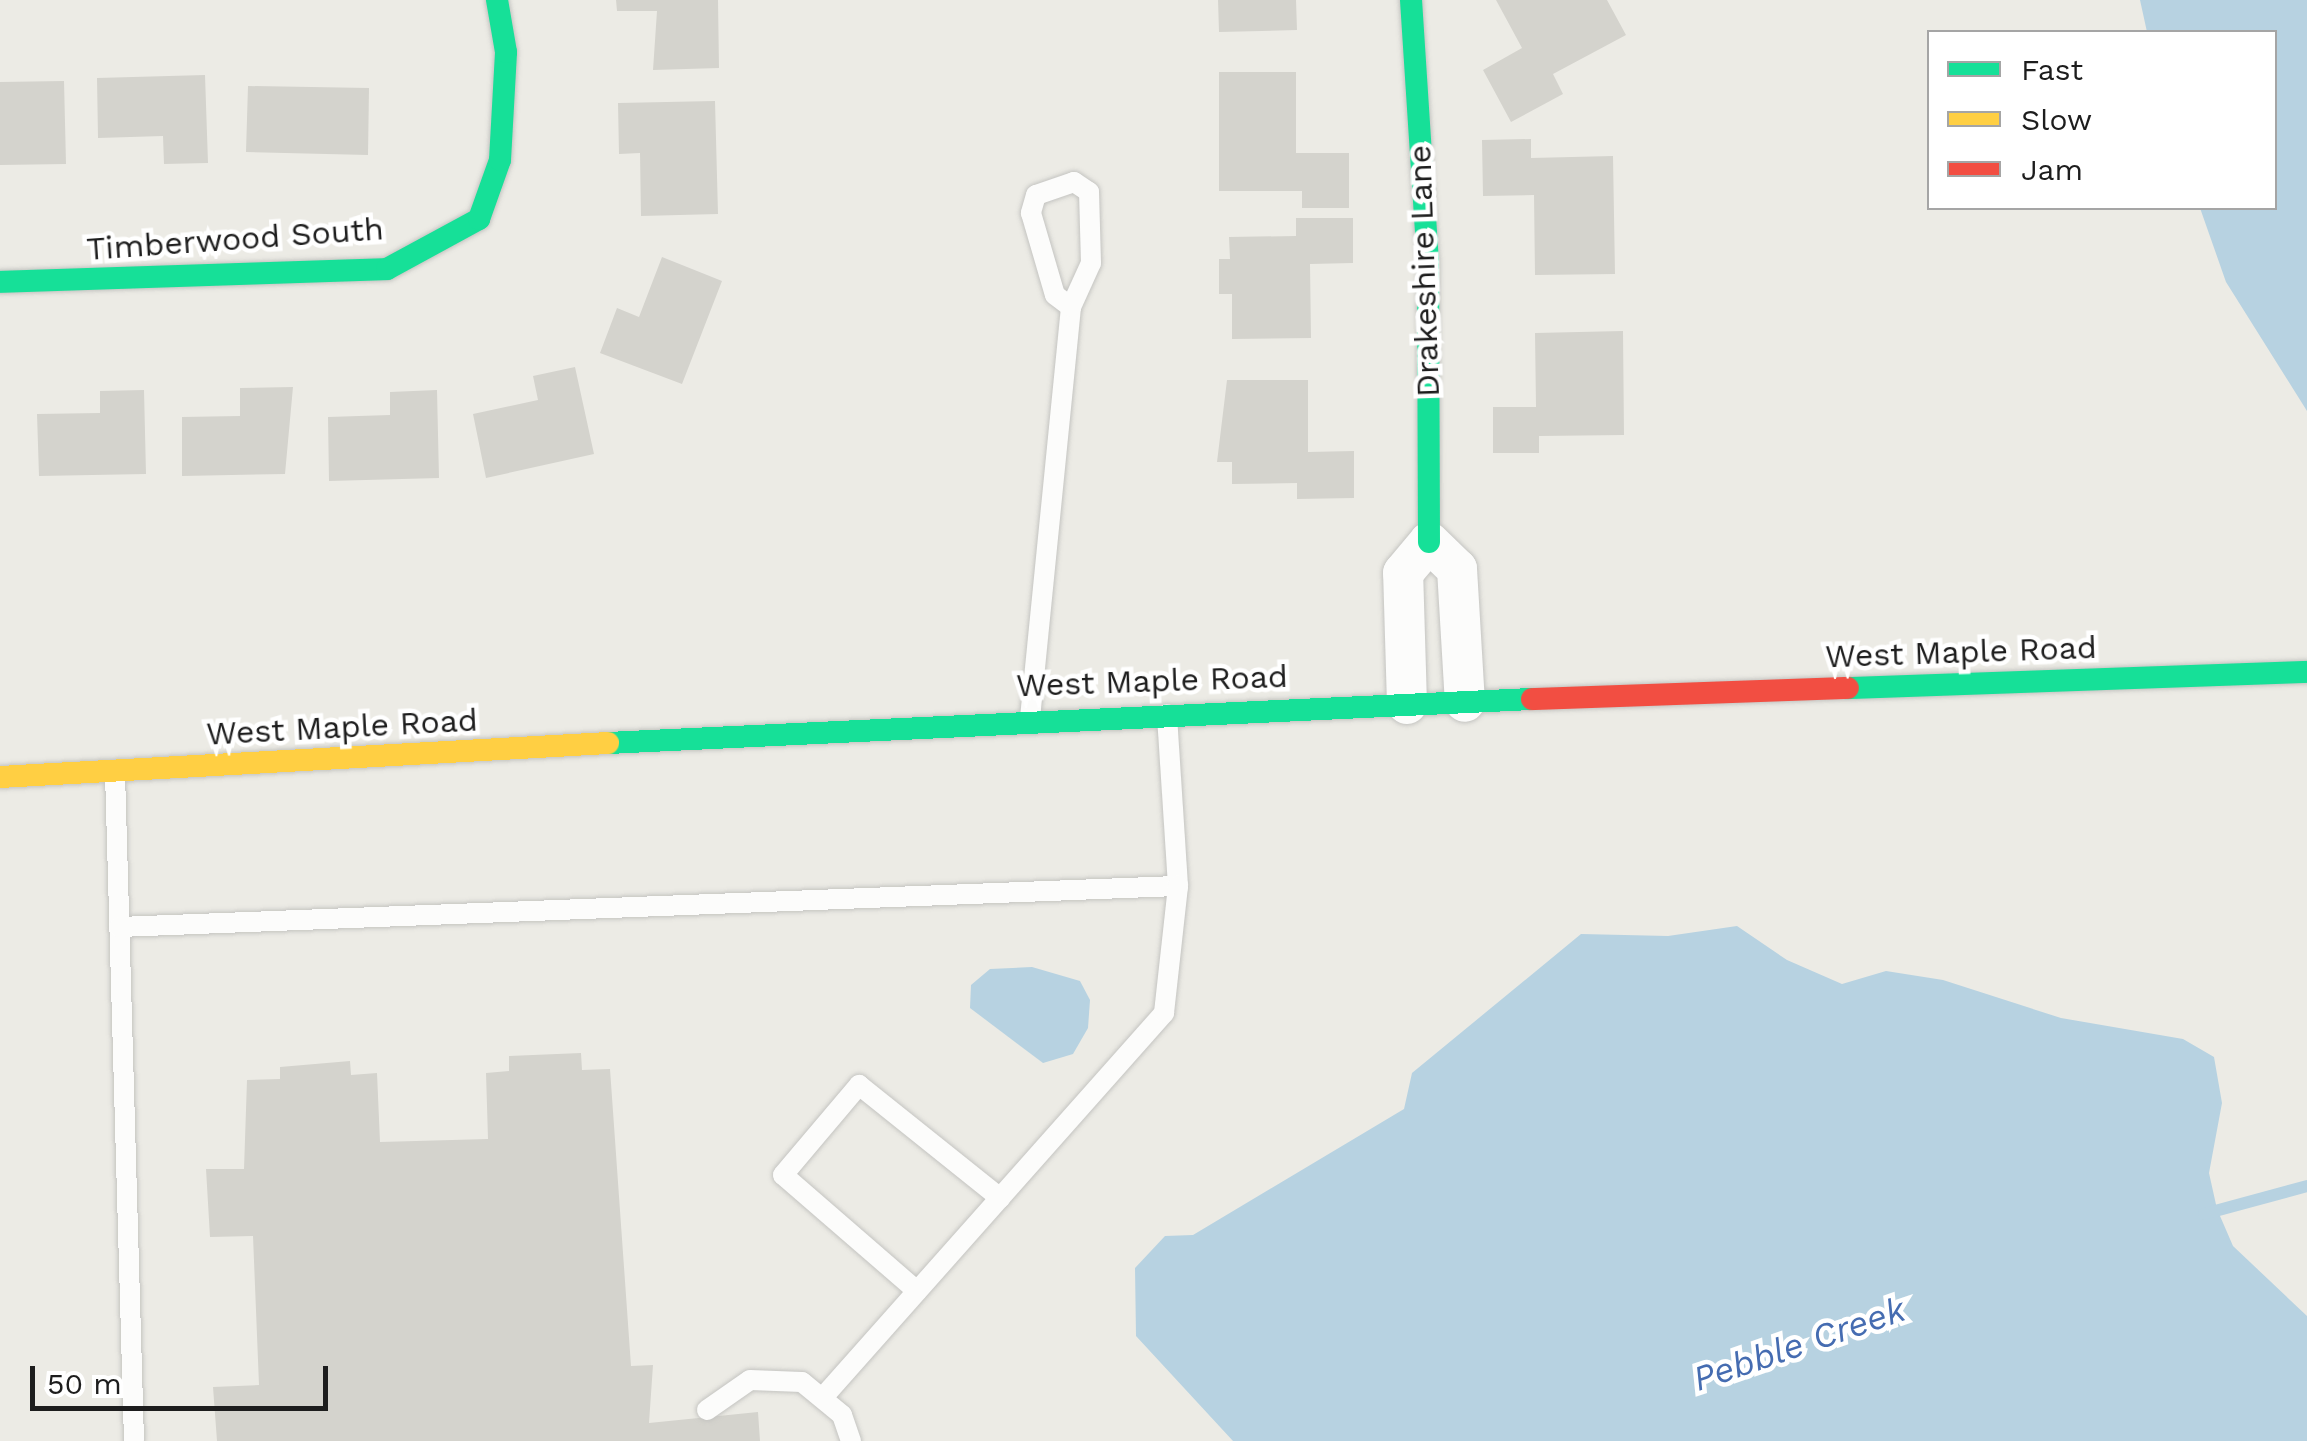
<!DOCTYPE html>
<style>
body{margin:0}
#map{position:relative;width:2307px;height:1441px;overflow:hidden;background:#ecebe5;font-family:"Work Sans",sans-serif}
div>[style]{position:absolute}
.water>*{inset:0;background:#b7d2e1}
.stream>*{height:12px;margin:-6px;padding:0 6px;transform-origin:6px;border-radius:6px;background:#b7d2e1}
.building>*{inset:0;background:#d4d3cd}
.roads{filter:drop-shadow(0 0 2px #c4c4c1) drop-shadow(0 0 2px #c4c4c1)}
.lane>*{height:20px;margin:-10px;padding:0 10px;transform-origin:10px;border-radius:10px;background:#fcfcfb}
.street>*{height:40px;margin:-20px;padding:0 20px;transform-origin:20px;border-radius:20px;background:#fcfcfb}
.fast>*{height:22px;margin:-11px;padding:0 11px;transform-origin:11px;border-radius:11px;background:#16e098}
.slow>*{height:22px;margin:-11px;padding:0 11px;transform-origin:11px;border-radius:11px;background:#ffcf43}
.jam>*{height:22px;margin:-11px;padding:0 11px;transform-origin:11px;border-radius:11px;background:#f24e42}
span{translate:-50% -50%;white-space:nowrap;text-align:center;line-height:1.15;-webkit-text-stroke:9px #fff;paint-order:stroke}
.street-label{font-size:32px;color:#1d1d1d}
.water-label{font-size:35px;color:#456cb1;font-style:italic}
.legend{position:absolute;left:1927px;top:30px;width:350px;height:180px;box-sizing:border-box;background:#fff;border:2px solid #a5a5a5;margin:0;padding:12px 18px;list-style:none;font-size:30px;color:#1d1d1d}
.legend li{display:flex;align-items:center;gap:20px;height:50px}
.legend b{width:50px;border:2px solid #a5a5a5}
.scale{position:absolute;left:30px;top:1366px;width:298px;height:45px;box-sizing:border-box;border:5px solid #1d1d1d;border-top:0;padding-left:12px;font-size:30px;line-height:35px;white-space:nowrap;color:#1d1d1d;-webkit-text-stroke:8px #fff;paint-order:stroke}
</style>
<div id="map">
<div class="water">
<i style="clip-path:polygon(2140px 0,2307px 0,2307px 411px,2226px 282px,2200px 208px,2274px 208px,2274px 32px,2147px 32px)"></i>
<i style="clip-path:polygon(1737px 926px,1787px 960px,1842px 984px,1886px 971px,1943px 980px,2061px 1018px,2183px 1039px,2214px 1057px,2222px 1103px,2209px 1173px,2217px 1209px,2233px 1246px,2307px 1316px,2307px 1441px,1233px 1441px,1136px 1336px,1135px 1268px,1165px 1236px,1193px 1235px,1404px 1109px,1412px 1073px,1581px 934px,1668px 936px)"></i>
<i style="clip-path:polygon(1032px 967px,1080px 981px,1090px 1000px,1088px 1028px,1073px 1054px,1043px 1063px,970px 1008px,971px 985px,990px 969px)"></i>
</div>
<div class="stream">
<i style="left:2204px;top:1214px;width:107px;rotate:-15.2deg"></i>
</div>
<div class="building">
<i style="clip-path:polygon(616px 0,718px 0,719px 68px,653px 70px,657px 11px,617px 11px)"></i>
<i style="clip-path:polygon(1218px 0,1296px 0,1297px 30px,1219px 32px)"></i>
<i style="clip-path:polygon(1496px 0,1607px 0,1626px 35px,1553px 74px,1563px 94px,1511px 122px,1483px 70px,1522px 48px)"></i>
<i style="clip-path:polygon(1219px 72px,1296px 72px,1296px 153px,1349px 153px,1349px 208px,1302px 208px,1302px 191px,1219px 191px)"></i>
<i style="clip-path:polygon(205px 75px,208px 163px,164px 164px,163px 136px,98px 138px,97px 78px)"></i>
<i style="clip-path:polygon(64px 81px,66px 164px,0 165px,0 82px)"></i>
<i style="clip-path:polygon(248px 86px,369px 88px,368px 155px,246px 152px)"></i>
<i style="clip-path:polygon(715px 101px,718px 214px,641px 216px,640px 153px,619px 154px,618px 103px)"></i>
<i style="clip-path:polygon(1531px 139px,1531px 158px,1613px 156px,1615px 274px,1535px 275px,1534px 195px,1483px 196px,1482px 140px)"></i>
<i style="clip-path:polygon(1296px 218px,1353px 218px,1353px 263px,1310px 264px,1311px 338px,1232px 339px,1232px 294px,1219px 294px,1219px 259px,1230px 259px,1229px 237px,1296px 236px)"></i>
<i style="clip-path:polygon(662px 257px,722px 281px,682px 384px,600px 353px,617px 308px,639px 317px)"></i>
<i style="clip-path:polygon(1623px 331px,1624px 435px,1539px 436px,1539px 453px,1493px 453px,1493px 407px,1536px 407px,1535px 333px)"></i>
<i style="clip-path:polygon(575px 367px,594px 454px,486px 478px,473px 414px,538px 400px,533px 376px)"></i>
<i style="clip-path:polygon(1227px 380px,1308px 380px,1308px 452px,1354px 451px,1354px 498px,1297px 499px,1297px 483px,1232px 484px,1232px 462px,1217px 462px)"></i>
<i style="clip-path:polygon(293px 387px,285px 474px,182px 476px,182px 417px,240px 416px,240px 388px)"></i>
<i style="clip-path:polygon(144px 390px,146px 474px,39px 476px,37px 414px,100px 413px,100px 391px)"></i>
<i style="clip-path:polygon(437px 390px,439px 478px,329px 481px,328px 417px,390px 415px,390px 392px)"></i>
<i style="clip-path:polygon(581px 1053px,582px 1070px,610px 1069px,631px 1366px,653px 1365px,649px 1423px,758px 1412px,760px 1441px,217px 1441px,213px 1387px,259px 1385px,253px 1236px,210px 1237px,206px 1169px,244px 1169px,247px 1080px,280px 1079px,280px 1067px,350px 1061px,351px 1075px,377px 1073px,380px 1142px,488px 1139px,486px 1073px,509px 1071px,509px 1056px)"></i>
</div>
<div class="roads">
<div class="lane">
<i style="left:1030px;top:718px;width:413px;rotate:-84.3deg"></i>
<i style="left:1071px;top:307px;width:48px;rotate:-65.6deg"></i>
<i style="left:1091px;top:263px;width:71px;rotate:-91.6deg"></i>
<i style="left:1089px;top:192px;width:18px;rotate:-146deg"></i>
<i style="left:1074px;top:182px;width:40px;rotate:161.1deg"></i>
<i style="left:1036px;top:195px;width:19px;rotate:106deg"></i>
<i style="left:1031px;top:213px;width:85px;rotate:73.7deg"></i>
<i style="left:1055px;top:295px;width:20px;rotate:37deg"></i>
<i style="left:115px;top:773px;width:668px;rotate:88.37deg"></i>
<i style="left:119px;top:927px;width:1060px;rotate:-2.22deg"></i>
<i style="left:1178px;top:886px;width:172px;rotate:-93.7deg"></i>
<i style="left:917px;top:1291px;width:177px;rotate:-139.1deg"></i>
<i style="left:783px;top:1175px;width:118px;rotate:-49.8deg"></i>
<i style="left:859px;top:1085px;width:181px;rotate:38.7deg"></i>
<i style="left:825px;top:1395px;width:511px;rotate:-48.41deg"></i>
<i style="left:1164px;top:1013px;width:128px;rotate:-83.7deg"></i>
<i style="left:707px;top:1410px;width:52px;rotate:-34.9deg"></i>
<i style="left:750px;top:1380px;width:52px;rotate:2.2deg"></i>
<i style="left:802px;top:1382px;width:52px;rotate:39.5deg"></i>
<i style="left:842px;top:1415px;width:28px;rotate:71deg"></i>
</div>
<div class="street">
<i style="left:1407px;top:704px;width:131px;rotate:-91.7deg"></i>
<i style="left:1403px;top:573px;width:40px;rotate:-50deg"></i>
<i style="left:1429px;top:542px;width:39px;rotate:44deg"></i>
<i style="left:1457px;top:569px;width:133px;rotate:86.6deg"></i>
</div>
<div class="fast">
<i style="left:1411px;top:0;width:262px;rotate:86.3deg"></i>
<i style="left:1428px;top:261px;width:281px;rotate:89.8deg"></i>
<i style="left:0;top:282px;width:387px;rotate:-1.9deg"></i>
<i style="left:387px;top:269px;width:105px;rotate:-28.5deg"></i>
<i style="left:479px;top:219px;width:63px;rotate:-70.4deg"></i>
<i style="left:500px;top:160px;width:108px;rotate:-86.8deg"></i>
<i style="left:506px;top:52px;width:53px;rotate:-99.8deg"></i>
<i style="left:1848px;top:688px;width:459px;rotate:-2deg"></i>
<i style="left:608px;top:743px;width:925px;rotate:-2.73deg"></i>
</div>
<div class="slow">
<i style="left:0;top:777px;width:609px;rotate:-3.2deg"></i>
</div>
<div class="jam">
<i style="left:1532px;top:699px;width:316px;rotate:-2deg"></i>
</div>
</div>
<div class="street-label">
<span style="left:235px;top:239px;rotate:-4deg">Timberwood South</span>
<span style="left:1424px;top:271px;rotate:-92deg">Drakeshire Lane</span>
<span style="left:1961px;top:652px;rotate:-2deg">West Maple Road</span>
<span style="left:1152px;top:681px;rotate:-2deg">West Maple Road</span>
<span style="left:342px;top:727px;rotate:-3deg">West Maple Road</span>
</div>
<div class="water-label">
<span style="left:1799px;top:1344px;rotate:-19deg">Pebble Creek</span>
</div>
<ul class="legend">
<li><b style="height:12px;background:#16e098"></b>Fast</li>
<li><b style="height:12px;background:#ffcf43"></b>Slow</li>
<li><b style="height:12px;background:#f24e42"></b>Jam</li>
</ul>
<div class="scale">50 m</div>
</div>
